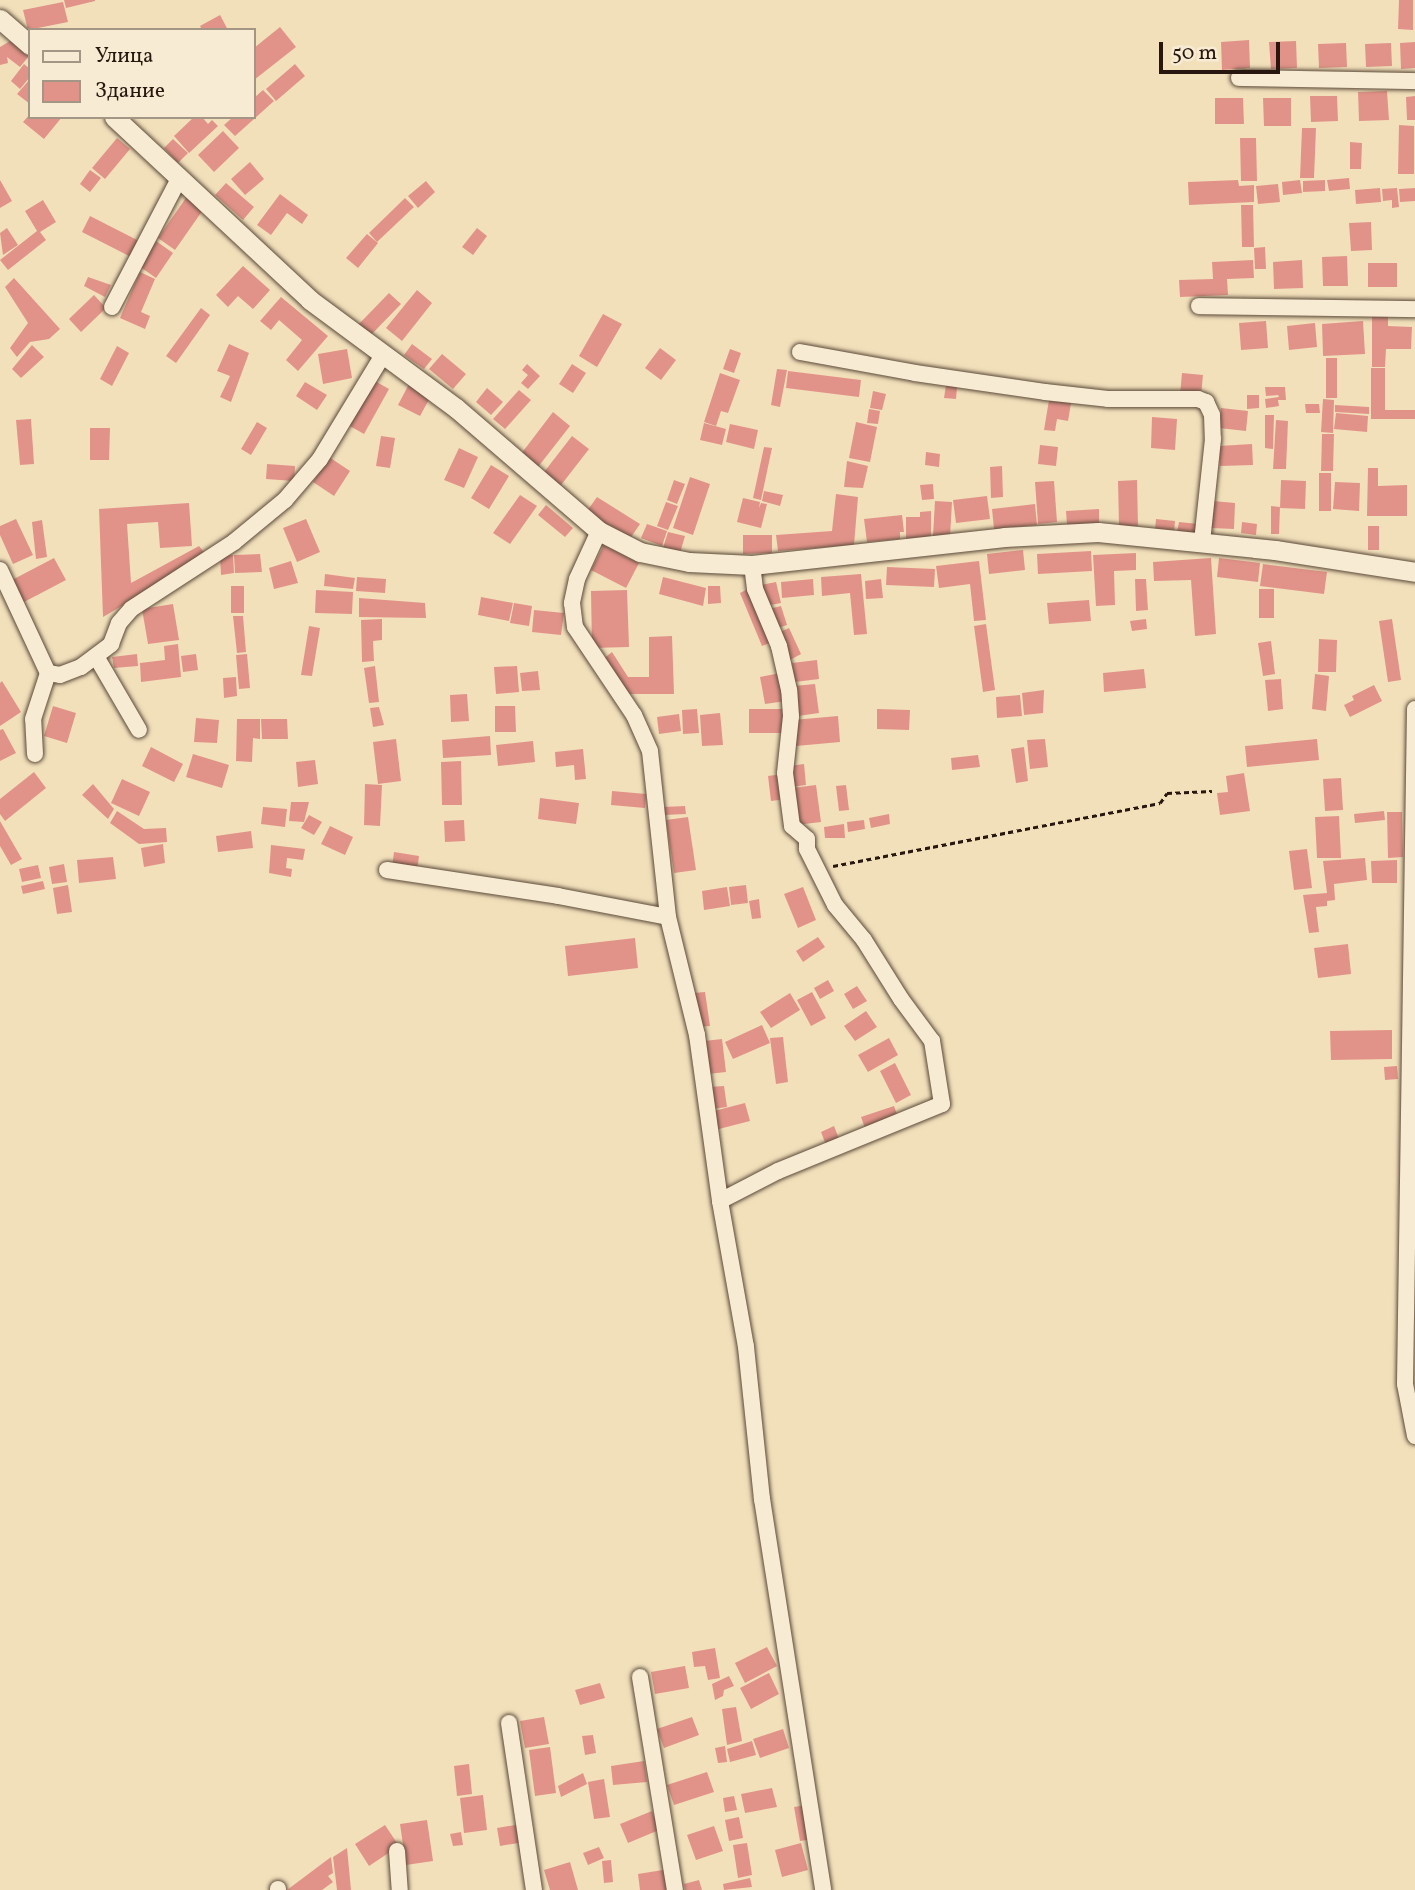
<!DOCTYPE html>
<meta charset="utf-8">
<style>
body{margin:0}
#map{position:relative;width:1415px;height:1890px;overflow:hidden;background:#f2e0bb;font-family:Vollkorn,serif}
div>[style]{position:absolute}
.building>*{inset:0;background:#e29389}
.path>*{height:2.5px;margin-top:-1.25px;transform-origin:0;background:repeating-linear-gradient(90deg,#28170e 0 5px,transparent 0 8.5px)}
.roads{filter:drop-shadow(0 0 2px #5a4939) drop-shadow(0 0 2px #5a4939)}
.minor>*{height:16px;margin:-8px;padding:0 8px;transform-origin:8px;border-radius:8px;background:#f7ebd3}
.tertiary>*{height:19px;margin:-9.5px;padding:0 9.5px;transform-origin:9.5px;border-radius:9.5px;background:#f7ebd3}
span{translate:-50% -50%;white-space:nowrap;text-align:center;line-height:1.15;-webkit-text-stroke:7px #f7ebd3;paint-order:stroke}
.legend{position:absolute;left:28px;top:28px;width:228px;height:91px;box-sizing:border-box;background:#f7ebd3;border:2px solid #a49684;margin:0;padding:9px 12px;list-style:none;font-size:21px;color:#28170e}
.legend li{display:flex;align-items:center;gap:14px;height:35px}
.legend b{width:35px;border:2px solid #a49684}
.scale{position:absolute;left:1159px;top:42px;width:121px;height:32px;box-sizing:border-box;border:4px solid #28170e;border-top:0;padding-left:9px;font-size:21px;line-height:24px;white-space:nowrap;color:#28170e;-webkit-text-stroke:5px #f7ebd3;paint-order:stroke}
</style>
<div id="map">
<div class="building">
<i style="clip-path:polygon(64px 0,95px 0,95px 1px,66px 8px)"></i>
<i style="clip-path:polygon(1399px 0,1413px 0,1413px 30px,1398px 29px)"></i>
<i style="clip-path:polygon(63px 2px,68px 22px,28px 30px,23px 10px)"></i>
<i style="clip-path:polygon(220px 15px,228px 30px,202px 30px,200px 26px)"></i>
<i style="clip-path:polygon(280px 27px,296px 47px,254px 80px,254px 48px)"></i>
<i style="clip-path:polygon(1249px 40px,1250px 68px,1222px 70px,1221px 42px)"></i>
<i style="clip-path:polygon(10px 41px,29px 56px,20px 67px,7px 57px,8px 63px,0 65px,0 47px)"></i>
<i style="clip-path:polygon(1296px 41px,1297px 68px,1271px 69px,1269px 42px)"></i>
<i style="clip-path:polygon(1415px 42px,1415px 68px,1401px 69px,1400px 43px)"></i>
<i style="clip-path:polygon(1346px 43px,1347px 67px,1319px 68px,1318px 44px)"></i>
<i style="clip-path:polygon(1391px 43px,1392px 66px,1366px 67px,1365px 44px)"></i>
<i style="clip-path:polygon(24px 64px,30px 69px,30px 77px,20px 89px,11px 81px)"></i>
<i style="clip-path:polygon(295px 64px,305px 76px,276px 101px,266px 89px)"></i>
<i style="clip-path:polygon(30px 79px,30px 104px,17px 94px)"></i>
<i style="clip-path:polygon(263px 90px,274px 101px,235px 136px,224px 125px,233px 117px,254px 117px,254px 98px)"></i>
<i style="clip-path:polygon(1387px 91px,1389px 120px,1359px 121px,1358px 92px)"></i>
<i style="clip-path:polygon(1310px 96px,1337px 96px,1338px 121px,1311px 122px)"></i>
<i style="clip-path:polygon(1415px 96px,1415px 120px,1407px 120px,1406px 97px)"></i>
<i style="clip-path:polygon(1215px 98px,1243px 98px,1244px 124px,1215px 124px)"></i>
<i style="clip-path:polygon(1263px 98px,1291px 98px,1291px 126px,1264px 126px)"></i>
<i style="clip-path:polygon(30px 114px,30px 117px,62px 117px,44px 139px,23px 122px)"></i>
<i style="clip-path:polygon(194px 117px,202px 117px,208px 124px,212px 120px,218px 126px,189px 153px,174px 136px)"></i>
<i style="clip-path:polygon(1399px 125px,1414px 126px,1414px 174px,1398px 174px)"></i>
<i style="clip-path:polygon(1302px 128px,1316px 128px,1314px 178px,1300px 178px)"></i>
<i style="clip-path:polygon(223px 131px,239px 148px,214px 172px,198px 155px)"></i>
<i style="clip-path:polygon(117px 138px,130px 149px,105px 179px,92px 168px)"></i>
<i style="clip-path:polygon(1240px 138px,1256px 138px,1257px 181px,1241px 181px)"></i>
<i style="clip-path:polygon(173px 139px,188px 153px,178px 163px,164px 148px)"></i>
<i style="clip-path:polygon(1350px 142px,1362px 143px,1361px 169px,1350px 169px)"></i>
<i style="clip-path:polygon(250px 162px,264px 179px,245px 195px,231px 179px)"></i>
<i style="clip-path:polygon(90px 170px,101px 178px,90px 192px,80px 184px)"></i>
<i style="clip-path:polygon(1349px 178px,1350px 189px,1329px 191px,1327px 180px)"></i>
<i style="clip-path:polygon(0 180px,12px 201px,0 208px)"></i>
<i style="clip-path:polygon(1238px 180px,1239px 186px,1254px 185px,1254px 202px,1189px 205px,1188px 182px)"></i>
<i style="clip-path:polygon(1300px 180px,1302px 193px,1283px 195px,1282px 182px)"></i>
<i style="clip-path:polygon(1325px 180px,1325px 191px,1303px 192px,1303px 181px)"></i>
<i style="clip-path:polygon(426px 181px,435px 192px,418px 208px,408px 196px)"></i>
<i style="clip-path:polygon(226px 183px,254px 207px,243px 220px,215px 195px)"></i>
<i style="clip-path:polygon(1278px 184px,1280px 202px,1258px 204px,1256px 186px)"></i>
<i style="clip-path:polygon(1380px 188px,1381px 202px,1356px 204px,1355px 190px)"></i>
<i style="clip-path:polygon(1397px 188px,1399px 207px,1392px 208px,1392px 200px,1383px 201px,1382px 189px)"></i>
<i style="clip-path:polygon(1415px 188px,1415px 201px,1400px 202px,1399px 189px)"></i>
<i style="clip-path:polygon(280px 194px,308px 215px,302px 224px,287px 213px,271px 235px,257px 225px)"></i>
<i style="clip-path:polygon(188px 195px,205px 207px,175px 250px,158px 238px)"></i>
<i style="clip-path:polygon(405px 198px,414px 207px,377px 242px,369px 233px)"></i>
<i style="clip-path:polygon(43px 200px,56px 222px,40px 232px,46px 240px,8px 270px,0 260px,37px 231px,25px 211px)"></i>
<i style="clip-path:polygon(1241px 205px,1253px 205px,1254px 247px,1242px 247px)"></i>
<i style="clip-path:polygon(90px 216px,141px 242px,133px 258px,82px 232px)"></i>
<i style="clip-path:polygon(1371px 222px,1372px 250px,1351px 251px,1349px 223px)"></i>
<i style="clip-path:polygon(7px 228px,18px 245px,3px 255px,0 233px)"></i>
<i style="clip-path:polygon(477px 228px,487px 236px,473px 255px,462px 247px)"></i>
<i style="clip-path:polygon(367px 234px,378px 243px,358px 268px,346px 258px)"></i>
<i style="clip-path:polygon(156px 241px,173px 253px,156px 278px,139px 266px)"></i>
<i style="clip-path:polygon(1265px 247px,1266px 269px,1255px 269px,1254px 248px)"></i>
<i style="clip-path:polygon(1347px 256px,1348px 286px,1323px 286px,1322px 257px)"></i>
<i style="clip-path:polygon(1253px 260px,1254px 278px,1227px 279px,1228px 295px,1180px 297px,1179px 280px,1213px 279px,1212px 262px)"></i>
<i style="clip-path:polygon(1302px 260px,1303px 288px,1274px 289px,1273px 262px)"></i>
<i style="clip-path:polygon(1368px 263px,1397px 263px,1397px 287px,1368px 287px)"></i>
<i style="clip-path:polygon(243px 266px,270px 290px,253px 309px,238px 296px,228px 307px,216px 295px)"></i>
<i style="clip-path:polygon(140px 272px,155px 279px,141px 312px,150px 316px,145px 329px,120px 318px)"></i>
<i style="clip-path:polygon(88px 277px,111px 285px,105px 297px,84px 286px)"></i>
<i style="clip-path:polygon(14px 278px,60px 329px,49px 339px,30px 342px,17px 357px,10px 348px,28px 323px,5px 287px)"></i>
<i style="clip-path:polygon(417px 290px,432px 303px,402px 341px,386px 328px)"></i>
<i style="clip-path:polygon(389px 293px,401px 304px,369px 337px,357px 326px)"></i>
<i style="clip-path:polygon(94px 295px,106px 308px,81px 332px,69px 319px)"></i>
<i style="clip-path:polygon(281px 297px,328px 336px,298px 371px,286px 360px,302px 340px,279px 320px,271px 330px,260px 321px)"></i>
<i style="clip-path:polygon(201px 308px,210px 315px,176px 363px,166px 356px)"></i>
<i style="clip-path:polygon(603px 314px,622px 324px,597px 367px,579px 356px)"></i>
<i style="clip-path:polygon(1372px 316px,1388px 316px,1388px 326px,1412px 327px,1411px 349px,1386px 349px,1385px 367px,1372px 367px)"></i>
<i style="clip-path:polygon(1266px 321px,1268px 348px,1241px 350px,1239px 323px)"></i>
<i style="clip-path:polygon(1363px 321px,1365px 354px,1323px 356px,1322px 324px)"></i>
<i style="clip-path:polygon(1315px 323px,1317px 347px,1289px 350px,1287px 326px)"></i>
<i style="clip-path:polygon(229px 344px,249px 353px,231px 402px,220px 397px,230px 376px,217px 371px)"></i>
<i style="clip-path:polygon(412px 344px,432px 359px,424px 369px,404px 355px)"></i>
<i style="clip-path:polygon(32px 345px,44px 357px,21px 378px,12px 369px)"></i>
<i style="clip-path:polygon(117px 346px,129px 353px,112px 386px,100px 379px)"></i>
<i style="clip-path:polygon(660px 348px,676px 360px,661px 380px,645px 368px)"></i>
<i style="clip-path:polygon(347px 349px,352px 378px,323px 384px,318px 354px)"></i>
<i style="clip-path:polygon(730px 349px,741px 353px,734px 373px,723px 369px)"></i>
<i style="clip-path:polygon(442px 354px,466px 374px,453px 389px,429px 369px)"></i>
<i style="clip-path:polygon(1326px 358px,1337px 358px,1337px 398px,1326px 398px)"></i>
<i style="clip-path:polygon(527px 364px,540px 376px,528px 389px,521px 383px,528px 375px,522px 370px)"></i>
<i style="clip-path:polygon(572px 364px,586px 373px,573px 393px,559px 384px)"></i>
<i style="clip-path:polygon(1371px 368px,1385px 368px,1385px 410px,1415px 410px,1415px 419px,1371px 419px)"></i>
<i style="clip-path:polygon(777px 369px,787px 370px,780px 407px,771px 405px)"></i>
<i style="clip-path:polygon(788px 371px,861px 380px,859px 397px,786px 388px)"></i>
<i style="clip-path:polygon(720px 373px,740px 380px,728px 413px,721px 411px,716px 426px,704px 422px)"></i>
<i style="clip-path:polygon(1182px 373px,1203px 375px,1201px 396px,1180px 395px)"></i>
<i style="clip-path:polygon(373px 380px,389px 389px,364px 434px,348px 425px)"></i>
<i style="clip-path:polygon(305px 382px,327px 395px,317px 410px,296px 396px)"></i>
<i style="clip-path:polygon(409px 384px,431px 396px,420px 416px,398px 405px)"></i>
<i style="clip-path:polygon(946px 385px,957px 387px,956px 399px,944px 398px)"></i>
<i style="clip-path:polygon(1265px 387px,1285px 387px,1286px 400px,1278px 400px,1279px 406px,1266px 408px,1265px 399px,1279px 397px,1278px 395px,1266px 396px)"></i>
<i style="clip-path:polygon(487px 388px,503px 402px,491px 415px,476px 402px)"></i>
<i style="clip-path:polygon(519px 390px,531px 400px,505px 429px,493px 419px)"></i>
<i style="clip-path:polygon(873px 391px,886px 394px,882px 410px,870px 408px)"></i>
<i style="clip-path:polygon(1247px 395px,1259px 395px,1259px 408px,1247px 409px)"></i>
<i style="clip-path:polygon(1323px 399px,1334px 400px,1333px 433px,1321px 432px)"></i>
<i style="clip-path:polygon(1049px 400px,1071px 403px,1068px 421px,1057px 419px,1055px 431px,1044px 430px)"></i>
<i style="clip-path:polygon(1305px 404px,1319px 404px,1320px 413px,1306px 413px)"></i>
<i style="clip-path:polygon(1335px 405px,1369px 407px,1369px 414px,1335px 412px)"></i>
<i style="clip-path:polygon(1221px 408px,1248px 411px,1246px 431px,1219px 428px)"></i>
<i style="clip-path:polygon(869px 409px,880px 411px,878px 424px,867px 423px)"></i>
<i style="clip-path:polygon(553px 412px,570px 426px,538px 467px,521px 454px)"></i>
<i style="clip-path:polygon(1336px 413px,1368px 416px,1367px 432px,1334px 429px)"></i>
<i style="clip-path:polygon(1265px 415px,1274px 415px,1273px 449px,1265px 448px)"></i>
<i style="clip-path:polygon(1152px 417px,1177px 419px,1175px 450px,1151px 448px)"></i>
<i style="clip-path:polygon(31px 419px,34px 464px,20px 465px,16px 420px)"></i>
<i style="clip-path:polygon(1276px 420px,1288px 421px,1286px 469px,1273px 469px)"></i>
<i style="clip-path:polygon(257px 422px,267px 428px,251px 455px,241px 449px)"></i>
<i style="clip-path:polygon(856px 422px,877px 427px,870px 462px,849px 458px)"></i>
<i style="clip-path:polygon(704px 423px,726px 429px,722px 445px,700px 440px)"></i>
<i style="clip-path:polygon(730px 424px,758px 430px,754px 449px,726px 442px)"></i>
<i style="clip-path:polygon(90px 428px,110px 428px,109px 460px,90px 460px)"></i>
<i style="clip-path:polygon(1322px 434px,1334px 434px,1333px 471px,1321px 471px)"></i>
<i style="clip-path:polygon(381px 436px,395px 438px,390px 468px,376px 466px)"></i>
<i style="clip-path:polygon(572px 436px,589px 449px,558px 489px,541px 476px)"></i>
<i style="clip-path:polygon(1252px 444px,1253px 465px,1220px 466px,1219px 446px)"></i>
<i style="clip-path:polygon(1040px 445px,1058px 447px,1056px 466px,1038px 464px)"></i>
<i style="clip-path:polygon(764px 447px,772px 448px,761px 500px,753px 498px)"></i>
<i style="clip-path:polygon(459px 448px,478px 457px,464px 488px,444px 480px)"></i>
<i style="clip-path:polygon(926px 452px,940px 454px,939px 467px,925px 465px)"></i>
<i style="clip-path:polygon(329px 457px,350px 471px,334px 496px,313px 482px)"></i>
<i style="clip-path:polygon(847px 461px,868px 466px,863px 488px,844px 487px)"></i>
<i style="clip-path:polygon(267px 464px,295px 466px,294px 481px,266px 479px)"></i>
<i style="clip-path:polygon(491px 465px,509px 476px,489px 509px,471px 498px)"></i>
<i style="clip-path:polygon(1002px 466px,1003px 497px,991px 498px,990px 467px)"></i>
<i style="clip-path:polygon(1368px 468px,1378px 468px,1378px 486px,1407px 485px,1407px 516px,1367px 516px)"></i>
<i style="clip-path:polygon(1319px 473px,1331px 473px,1331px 511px,1319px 511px)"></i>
<i style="clip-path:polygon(690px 477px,710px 484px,693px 535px,673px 528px)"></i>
<i style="clip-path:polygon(674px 480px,685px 484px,677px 504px,667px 500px)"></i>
<i style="clip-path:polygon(1137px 480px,1138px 526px,1119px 526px,1118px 481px)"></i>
<i style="clip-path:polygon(1281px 480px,1306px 481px,1305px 509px,1280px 508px)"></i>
<i style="clip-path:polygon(1054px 481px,1057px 522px,1038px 524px,1035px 482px)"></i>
<i style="clip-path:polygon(1335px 482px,1360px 483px,1359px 511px,1333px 509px)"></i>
<i style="clip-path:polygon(933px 484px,934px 499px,922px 500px,920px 485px)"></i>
<i style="clip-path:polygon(764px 491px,783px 495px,780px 506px,762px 501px)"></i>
<i style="clip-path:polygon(836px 494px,858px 497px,854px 545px,778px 551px,776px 535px,832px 531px)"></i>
<i style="clip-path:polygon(520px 495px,537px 506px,510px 544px,493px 533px)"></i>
<i style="clip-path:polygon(987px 496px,990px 519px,956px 523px,953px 500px)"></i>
<i style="clip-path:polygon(597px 497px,640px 524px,629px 540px,585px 514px)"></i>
<i style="clip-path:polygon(743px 498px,760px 502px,759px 508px,761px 503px,767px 504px,761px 528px,737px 522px)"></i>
<i style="clip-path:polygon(935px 501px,952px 502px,950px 537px,933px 536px)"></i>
<i style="clip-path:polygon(1213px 501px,1235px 503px,1234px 529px,1211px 528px)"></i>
<i style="clip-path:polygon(666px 502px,678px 506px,668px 530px,657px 526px)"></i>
<i style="clip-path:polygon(189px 503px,192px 546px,160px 548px,158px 522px,127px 524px,131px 583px,199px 546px,207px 556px,103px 617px,99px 509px)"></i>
<i style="clip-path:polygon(1035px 504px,1037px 525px,994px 529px,992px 509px)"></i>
<i style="clip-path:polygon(546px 505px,573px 528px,565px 537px,538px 515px)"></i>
<i style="clip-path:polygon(1271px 506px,1280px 507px,1279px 534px,1271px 534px)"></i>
<i style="clip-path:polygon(1099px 509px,1099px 524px,1067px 525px,1066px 511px)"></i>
<i style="clip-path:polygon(931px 511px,931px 539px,906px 539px,906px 517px,920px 517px,920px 512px)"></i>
<i style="clip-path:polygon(902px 515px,904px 532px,900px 532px,900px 539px,867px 542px,864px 519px)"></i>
<i style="clip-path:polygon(16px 519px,33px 555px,13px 564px,0 535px,0 526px)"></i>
<i style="clip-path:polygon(306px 519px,320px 552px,297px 562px,283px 528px)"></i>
<i style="clip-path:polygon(1156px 519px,1175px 521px,1174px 532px,1155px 530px)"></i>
<i style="clip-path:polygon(42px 520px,47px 557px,36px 559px,32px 522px)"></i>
<i style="clip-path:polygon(1179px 522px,1198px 524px,1197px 535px,1177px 533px)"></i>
<i style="clip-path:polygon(1242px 522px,1257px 524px,1256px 535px,1241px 533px)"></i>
<i style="clip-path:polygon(647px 524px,667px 531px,662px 546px,641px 538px)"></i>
<i style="clip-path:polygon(1368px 526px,1379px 526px,1379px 550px,1368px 550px)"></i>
<i style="clip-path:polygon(668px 532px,685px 536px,680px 553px,663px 548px)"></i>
<i style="clip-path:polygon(743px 535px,772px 535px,772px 553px,743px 554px)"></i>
<i style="clip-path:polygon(604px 545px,639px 563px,626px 588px,591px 570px)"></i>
<i style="clip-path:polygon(1023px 550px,1025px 570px,989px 574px,987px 554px)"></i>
<i style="clip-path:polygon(1091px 551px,1092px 571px,1038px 574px,1037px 554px)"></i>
<i style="clip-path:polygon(1136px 553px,1136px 570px,1114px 571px,1115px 605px,1096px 606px,1093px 555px)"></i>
<i style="clip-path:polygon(260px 554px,262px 572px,235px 573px,234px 555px)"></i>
<i style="clip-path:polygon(233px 555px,234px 573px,221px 575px,220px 556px)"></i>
<i style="clip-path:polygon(54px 558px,66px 580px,24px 602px,12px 580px)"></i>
<i style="clip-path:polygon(1211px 558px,1216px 634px,1195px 636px,1191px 580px,1154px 581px,1153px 562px)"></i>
<i style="clip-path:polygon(1219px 558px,1260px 563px,1258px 582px,1217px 577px)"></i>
<i style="clip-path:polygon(291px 561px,298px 583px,274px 589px,269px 568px)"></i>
<i style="clip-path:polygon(979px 561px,986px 620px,974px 621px,970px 584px,939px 588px,936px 566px)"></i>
<i style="clip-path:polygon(1263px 564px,1327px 572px,1324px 594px,1260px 586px)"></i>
<i style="clip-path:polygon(887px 567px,935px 569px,934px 587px,886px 585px)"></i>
<i style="clip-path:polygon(325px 574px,355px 578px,353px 589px,324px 586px)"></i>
<i style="clip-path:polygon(861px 574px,867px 634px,854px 635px,850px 593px,822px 596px,821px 577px)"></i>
<i style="clip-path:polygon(357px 577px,386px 579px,385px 593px,356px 591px)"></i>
<i style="clip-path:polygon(663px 577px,706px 588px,703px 606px,659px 594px)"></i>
<i style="clip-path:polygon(813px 579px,814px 595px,782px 598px,781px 582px)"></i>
<i style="clip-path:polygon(881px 579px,883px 598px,866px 599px,865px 581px)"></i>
<i style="clip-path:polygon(1135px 579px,1146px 579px,1148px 610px,1136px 611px)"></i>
<i style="clip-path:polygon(776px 582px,781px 603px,765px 606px,761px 585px)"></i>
<i style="clip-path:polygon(231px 586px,244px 586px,244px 613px,231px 613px)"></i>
<i style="clip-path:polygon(708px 586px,720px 586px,721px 603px,708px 604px)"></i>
<i style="clip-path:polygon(750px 588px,772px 642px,762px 646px,740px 593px)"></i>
<i style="clip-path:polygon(1259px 589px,1274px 589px,1274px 618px,1259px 618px)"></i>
<i style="clip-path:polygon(316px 590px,353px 592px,352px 614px,315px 613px)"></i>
<i style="clip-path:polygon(627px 590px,629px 647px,592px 648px,591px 591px)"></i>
<i style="clip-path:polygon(481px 597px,513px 603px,509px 621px,478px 615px)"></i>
<i style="clip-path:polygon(359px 598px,425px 603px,426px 618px,359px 617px)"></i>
<i style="clip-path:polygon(1089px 600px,1091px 621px,1049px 624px,1047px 603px)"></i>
<i style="clip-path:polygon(514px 603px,532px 606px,529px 626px,510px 623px)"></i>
<i style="clip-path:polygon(173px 604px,179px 640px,148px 644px,142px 609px)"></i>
<i style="clip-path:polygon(781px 606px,787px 625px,775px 629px,769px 609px)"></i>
<i style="clip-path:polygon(534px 610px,564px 613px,561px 635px,532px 632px)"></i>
<i style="clip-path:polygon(233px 616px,243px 616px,246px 652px,237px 653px)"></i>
<i style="clip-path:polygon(382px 619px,382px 640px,373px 641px,374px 661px,362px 662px,361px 620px)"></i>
<i style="clip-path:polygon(1146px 619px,1147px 629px,1132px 631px,1130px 621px)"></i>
<i style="clip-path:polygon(1392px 619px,1401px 680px,1388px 682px,1379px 621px)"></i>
<i style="clip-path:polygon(986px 624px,995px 690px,983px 692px,974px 626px)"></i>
<i style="clip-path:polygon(309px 626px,320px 628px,312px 676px,301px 675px)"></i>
<i style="clip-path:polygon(789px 628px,801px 654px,790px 660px,778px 633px)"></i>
<i style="clip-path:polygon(672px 636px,674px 694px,623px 694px,602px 660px,612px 652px,628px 677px,649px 677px,649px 637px)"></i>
<i style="clip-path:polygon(1319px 639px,1337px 640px,1336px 672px,1318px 672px)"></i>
<i style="clip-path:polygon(1271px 641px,1275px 674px,1263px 676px,1258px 643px)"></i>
<i style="clip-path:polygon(178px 644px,181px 677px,141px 682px,140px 663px,165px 660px,164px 646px)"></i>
<i style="clip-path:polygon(137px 654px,138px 666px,114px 668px,112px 657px)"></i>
<i style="clip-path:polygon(196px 654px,198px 670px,183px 672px,181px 656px)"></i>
<i style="clip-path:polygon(247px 654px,250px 688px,239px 689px,236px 655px)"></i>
<i style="clip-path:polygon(817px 660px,819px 679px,795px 682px,792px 663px)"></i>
<i style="clip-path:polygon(375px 666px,379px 702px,369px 703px,364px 668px)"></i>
<i style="clip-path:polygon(517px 666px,519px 692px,496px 694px,494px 667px)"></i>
<i style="clip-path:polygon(1144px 669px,1146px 688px,1104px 692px,1103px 673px)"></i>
<i style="clip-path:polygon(538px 671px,540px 690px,522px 691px,520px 673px)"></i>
<i style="clip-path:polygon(781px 673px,786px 701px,765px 704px,760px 677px)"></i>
<i style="clip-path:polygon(1315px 674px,1329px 676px,1326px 711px,1312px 709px)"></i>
<i style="clip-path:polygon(236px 677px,237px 696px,224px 698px,223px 678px)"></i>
<i style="clip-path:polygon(1281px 679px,1283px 709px,1268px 711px,1265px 680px)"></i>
<i style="clip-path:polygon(2px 681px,21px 712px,0 726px,0 683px)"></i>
<i style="clip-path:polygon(815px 684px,819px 713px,798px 716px,794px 686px)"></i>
<i style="clip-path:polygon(1374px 685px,1382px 701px,1350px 717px,1344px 705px,1354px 700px,1352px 696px)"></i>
<i style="clip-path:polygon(1044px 690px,1043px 713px,1024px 715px,1022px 693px)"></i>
<i style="clip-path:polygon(467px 694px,469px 721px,451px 722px,450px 695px)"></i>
<i style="clip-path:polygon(1020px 695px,1022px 716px,997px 718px,996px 697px)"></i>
<i style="clip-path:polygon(53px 706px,76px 713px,67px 743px,44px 736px)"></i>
<i style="clip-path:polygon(495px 706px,515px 706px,516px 732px,495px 732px)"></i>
<i style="clip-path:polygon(379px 707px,384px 725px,373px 727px,370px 708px)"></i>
<i style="clip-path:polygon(697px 709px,699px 733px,683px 734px,682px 710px)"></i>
<i style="clip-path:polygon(749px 709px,784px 709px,784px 733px,749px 733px)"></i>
<i style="clip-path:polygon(877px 709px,910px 710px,909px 730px,877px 729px)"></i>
<i style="clip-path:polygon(720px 713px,723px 745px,702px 746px,700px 715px)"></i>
<i style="clip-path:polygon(679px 714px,681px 731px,659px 734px,657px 717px)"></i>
<i style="clip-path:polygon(838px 716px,840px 742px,796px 746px,793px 720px)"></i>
<i style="clip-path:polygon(196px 718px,219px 720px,217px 743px,194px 742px)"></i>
<i style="clip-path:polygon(237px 719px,260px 719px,260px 739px,253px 738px,252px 762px,236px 761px)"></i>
<i style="clip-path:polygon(261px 719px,287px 719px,288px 739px,262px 739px)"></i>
<i style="clip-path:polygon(3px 729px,16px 753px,0 761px,0 730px)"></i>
<i style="clip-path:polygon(490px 736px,491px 755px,443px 758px,442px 740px)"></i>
<i style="clip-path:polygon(396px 739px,401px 781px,378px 784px,373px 742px)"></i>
<i style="clip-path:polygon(1045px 739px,1048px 767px,1030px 769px,1027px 740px)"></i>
<i style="clip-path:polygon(1317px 739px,1319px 760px,1247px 767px,1245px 746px)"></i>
<i style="clip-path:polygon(533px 741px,535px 762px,498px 766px,496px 745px)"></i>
<i style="clip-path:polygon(151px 747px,183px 764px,174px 782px,142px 766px)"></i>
<i style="clip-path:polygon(1024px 747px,1028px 781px,1016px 783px,1011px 749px)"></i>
<i style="clip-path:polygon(583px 749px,586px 779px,575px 780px,574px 765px,556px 767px,555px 752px)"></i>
<i style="clip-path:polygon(193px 754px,229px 765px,222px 788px,186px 777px)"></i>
<i style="clip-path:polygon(978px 755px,980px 767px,952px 770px,951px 758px)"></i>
<i style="clip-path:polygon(315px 760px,318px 784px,298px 787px,296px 762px)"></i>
<i style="clip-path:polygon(461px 761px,462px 805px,442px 805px,441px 762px)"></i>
<i style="clip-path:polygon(804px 764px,806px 785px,792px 787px,789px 766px)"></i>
<i style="clip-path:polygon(34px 772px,46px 788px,5px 821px,0 814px,0 799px)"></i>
<i style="clip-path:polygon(1244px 773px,1250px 811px,1220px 815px,1217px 793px,1228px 792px,1226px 776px)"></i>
<i style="clip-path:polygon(783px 774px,786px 799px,771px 801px,768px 776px)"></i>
<i style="clip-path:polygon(1341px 778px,1343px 810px,1325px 811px,1323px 779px)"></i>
<i style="clip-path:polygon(122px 779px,150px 792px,139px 816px,111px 803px)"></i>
<i style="clip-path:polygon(93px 784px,114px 809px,108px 819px,82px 795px)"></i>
<i style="clip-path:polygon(365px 784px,382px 785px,380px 826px,364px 825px)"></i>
<i style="clip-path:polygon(816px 785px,821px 822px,796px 825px,792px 788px)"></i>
<i style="clip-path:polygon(846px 785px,849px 810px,839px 811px,836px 786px)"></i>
<i style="clip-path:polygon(612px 791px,646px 794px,645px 808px,611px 805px)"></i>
<i style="clip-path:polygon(540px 798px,579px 803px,576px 824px,538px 819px)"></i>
<i style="clip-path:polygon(291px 802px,309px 802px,304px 822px,289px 821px)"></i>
<i style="clip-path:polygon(685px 806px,686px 814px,664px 815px,663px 807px)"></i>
<i style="clip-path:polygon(263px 807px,287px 809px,285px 827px,261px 824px)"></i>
<i style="clip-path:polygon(117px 811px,144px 829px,166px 828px,167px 842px,139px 844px,110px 823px)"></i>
<i style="clip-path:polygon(1384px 811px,1385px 820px,1355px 823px,1354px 814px)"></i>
<i style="clip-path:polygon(1387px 812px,1402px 812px,1403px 857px,1388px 858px)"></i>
<i style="clip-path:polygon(889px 814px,890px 824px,871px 828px,869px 818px)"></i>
<i style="clip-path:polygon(309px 815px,322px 822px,314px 835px,301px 828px)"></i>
<i style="clip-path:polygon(1339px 816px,1341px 858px,1317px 858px,1315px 817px)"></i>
<i style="clip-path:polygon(688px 817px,696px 870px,674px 873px,666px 820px)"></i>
<i style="clip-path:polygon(464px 820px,465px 841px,445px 842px,444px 821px)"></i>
<i style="clip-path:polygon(864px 820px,865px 829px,848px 832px,847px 822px)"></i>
<i style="clip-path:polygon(0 821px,22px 859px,11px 865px,0 846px)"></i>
<i style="clip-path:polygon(844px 824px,845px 838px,825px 838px,824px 827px)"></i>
<i style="clip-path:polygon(330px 826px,353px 837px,345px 855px,321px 844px)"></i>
<i style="clip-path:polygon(251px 831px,253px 848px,218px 852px,216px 836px)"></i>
<i style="clip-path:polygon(163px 844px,165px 863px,144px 867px,141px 848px)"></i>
<i style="clip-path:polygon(271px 845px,305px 849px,303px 860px,287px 858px,286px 868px,292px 869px,291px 877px,269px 873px)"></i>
<i style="clip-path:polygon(1307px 849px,1312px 888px,1294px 890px,1289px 851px)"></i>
<i style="clip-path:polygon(394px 852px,419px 856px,417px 872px,392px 868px)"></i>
<i style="clip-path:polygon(113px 857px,116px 879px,79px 883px,77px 860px)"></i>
<i style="clip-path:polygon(1365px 858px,1367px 880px,1334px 884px,1335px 900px,1327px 901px,1327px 906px,1316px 907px,1319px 932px,1309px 933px,1303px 895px,1327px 893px,1323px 861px)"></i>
<i style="clip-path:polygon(1397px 860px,1397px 883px,1372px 883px,1371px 861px)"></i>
<i style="clip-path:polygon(64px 864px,67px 882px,52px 884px,49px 867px)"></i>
<i style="clip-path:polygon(38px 865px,41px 878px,22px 882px,19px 869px)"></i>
<i style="clip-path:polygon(43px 881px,45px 889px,23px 894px,21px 886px)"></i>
<i style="clip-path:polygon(68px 885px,72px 912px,57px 914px,53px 888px)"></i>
<i style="clip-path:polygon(746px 885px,748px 903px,731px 905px,729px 887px)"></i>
<i style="clip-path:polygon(727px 887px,730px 906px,704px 910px,702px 891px)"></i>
<i style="clip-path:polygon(803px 887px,816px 920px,798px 928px,784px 894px)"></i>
<i style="clip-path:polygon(759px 899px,761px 918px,752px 919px,749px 901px)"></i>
<i style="clip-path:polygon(818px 937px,825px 947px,803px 962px,796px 951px)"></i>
<i style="clip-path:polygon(635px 938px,638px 968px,568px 976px,565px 946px)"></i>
<i style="clip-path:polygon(1348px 944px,1351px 974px,1318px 978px,1314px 948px)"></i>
<i style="clip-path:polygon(828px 980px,834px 991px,820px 999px,814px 988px)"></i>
<i style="clip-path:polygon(857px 986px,867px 1001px,853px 1009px,844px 994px)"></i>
<i style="clip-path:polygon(705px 992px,710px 1026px,699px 1027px,694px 993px)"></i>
<i style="clip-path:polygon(812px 992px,826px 1018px,811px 1026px,797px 1000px)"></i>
<i style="clip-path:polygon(790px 993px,800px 1010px,771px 1028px,760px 1012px)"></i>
<i style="clip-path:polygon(866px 1011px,877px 1027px,855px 1041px,844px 1026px)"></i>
<i style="clip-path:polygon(762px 1025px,770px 1043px,733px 1059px,725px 1042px)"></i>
<i style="clip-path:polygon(1392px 1030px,1392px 1059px,1331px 1060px,1330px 1031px)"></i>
<i style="clip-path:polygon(783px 1037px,788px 1082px,776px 1084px,770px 1038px)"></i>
<i style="clip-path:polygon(889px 1038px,898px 1055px,868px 1072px,858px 1055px)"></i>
<i style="clip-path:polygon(722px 1039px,726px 1072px,708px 1074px,704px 1041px)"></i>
<i style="clip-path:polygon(895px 1063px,911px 1095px,896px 1103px,880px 1071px)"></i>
<i style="clip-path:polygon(1397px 1066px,1398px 1079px,1385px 1080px,1384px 1067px)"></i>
<i style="clip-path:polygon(724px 1086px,727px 1107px,712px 1109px,709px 1087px)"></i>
<i style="clip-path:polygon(745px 1103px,750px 1121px,715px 1130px,710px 1112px)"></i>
<i style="clip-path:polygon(894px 1106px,898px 1117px,865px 1128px,861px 1117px)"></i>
<i style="clip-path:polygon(834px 1126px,839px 1139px,826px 1145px,821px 1132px)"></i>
<i style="clip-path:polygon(767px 1647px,777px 1666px,745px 1683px,735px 1663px)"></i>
<i style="clip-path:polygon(715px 1648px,720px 1678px,708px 1680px,705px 1666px,694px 1667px,692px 1652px)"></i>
<i style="clip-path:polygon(685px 1666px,689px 1688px,655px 1694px,651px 1672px)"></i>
<i style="clip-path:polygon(769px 1673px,779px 1694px,751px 1709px,740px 1688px)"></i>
<i style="clip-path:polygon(729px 1676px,734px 1686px,724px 1690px,723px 1696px,715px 1700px,712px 1684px)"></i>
<i style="clip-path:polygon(600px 1683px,605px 1698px,580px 1705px,575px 1690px)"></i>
<i style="clip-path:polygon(736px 1707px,742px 1741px,727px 1745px,722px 1709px)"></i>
<i style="clip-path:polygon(544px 1717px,549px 1744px,525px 1748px,520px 1721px)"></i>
<i style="clip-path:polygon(692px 1717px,699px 1735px,664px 1748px,657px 1729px)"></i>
<i style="clip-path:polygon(783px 1729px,789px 1748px,760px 1758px,753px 1739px)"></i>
<i style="clip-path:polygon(593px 1735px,596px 1753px,585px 1755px,582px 1736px)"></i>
<i style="clip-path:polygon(752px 1741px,756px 1755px,730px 1762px,727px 1749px)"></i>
<i style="clip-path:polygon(725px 1746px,727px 1762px,718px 1763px,715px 1748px)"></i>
<i style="clip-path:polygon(550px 1747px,556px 1793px,535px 1796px,529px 1750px)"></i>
<i style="clip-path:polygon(644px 1761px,647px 1782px,613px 1785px,611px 1766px)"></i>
<i style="clip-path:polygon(469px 1764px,472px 1794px,457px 1796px,454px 1766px)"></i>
<i style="clip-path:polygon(707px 1772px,714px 1792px,674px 1805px,667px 1785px)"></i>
<i style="clip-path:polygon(583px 1773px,587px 1784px,561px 1797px,558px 1786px)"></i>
<i style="clip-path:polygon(604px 1779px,610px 1817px,594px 1819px,588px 1782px)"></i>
<i style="clip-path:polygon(772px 1788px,777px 1807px,745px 1813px,741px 1794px)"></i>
<i style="clip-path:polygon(483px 1795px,487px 1830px,464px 1833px,460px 1798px)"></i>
<i style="clip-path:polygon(734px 1796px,737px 1810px,725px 1812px,723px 1798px)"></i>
<i style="clip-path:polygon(807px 1805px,813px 1839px,800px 1841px,794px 1807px)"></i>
<i style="clip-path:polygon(652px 1811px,659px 1830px,628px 1843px,620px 1824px)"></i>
<i style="clip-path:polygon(739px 1817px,743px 1838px,729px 1841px,725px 1820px)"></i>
<i style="clip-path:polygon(427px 1820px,433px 1861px,406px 1865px,400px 1824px)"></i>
<i style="clip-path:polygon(521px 1824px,524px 1842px,500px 1846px,497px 1828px)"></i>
<i style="clip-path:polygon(385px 1825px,399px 1846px,369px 1866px,355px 1844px)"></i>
<i style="clip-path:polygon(714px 1826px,723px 1851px,696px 1860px,687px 1835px)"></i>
<i style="clip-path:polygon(461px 1832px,463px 1845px,453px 1846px,450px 1834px)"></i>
<i style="clip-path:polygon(747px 1843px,752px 1875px,738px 1878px,733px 1845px)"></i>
<i style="clip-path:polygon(801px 1843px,808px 1870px,782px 1877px,775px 1850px)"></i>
<i style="clip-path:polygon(599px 1847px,604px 1858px,588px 1865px,583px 1853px)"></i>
<i style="clip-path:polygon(347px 1848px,351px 1890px,337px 1890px,333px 1857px)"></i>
<i style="clip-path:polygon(331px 1857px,333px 1873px,328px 1876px,333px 1882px,322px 1890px,287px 1890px)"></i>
<i style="clip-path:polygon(611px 1860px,613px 1882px,604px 1883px,602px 1861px)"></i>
<i style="clip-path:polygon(570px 1862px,578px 1890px,550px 1890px,544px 1870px)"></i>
<i style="clip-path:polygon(669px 1869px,672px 1890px,640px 1890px,638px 1874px)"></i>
<i style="clip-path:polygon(750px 1878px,752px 1887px,724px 1890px,723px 1884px)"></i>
<i style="clip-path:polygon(699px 1880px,702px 1890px,685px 1890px,684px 1884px)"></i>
</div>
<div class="path">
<i style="left:833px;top:866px;width:333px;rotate:-10.9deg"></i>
<i style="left:1160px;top:803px;width:12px;rotate:-55deg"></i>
<i style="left:1167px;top:793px;width:45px;rotate:-2.5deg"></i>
</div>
<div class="roads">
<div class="minor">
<i style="left:1239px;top:78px;width:176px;rotate:1deg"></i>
<i style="left:1199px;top:306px;width:216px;rotate:0.8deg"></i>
<i style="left:112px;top:307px;width:147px;rotate:-62.4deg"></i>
<i style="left:800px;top:352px;width:117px;rotate:10.3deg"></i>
<i style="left:915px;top:373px;width:131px;rotate:8.3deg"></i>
<i style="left:1045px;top:392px;width:63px;rotate:6.3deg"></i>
<i style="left:1108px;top:399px;width:90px"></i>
<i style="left:1198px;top:399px;width:9px;rotate:21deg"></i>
<i style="left:1206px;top:402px;width:14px;rotate:65deg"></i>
<i style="left:1212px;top:415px;width:24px;rotate:88deg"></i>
<i style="left:1213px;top:439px;width:104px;rotate:96.1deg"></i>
<i style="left:599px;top:531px;width:53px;rotate:114.6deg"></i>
<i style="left:577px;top:579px;width:25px;rotate:102deg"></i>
<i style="left:572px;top:603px;width:24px;rotate:83deg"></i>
<i style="left:575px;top:627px;width:106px;rotate:56.2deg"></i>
<i style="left:634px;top:715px;width:39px;rotate:66deg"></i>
<i style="left:650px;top:751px;width:167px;rotate:83.8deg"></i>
<i style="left:668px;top:917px;width:122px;rotate:76.2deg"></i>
<i style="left:697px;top:1035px;width:168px;rotate:82.1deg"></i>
<i style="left:720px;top:1201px;width:148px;rotate:79.9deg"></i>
<i style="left:746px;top:1347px;width:153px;rotate:84deg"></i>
<i style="left:762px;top:1499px;width:396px;rotate:81.1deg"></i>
<i style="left:0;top:570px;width:114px;rotate:65deg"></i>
<i style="left:48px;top:673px;width:12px;rotate:9deg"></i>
<i style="left:60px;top:675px;width:22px;rotate:-21deg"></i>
<i style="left:81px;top:667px;width:38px;rotate:-37deg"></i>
<i style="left:111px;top:644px;width:22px;rotate:-69deg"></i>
<i style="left:119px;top:623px;width:18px;rotate:-49deg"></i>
<i style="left:131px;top:609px;width:123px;rotate:-33deg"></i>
<i style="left:234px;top:542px;width:66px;rotate:-39.5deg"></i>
<i style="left:285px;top:500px;width:54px;rotate:-49.5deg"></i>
<i style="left:320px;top:459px;width:122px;rotate:-58.8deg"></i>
<i style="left:97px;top:658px;width:83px;rotate:59.7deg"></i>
<i style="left:1415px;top:709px;width:675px;rotate:90.85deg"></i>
<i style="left:1405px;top:1384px;width:53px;rotate:79.1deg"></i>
<i style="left:35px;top:754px;width:35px;rotate:-93deg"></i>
<i style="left:33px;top:719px;width:48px;rotate:-71.9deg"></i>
<i style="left:387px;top:870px;width:173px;rotate:8.6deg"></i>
<i style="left:558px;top:896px;width:112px;rotate:10.8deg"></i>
<i style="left:720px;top:1201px;width:65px;rotate:-27.3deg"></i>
<i style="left:778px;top:1171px;width:177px;rotate:-22.2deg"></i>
<i style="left:942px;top:1104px;width:64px;rotate:-99deg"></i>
<i style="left:932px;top:1041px;width:52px;rotate:-126.4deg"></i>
<i style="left:901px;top:999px;width:70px;rotate:-122.1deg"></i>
<i style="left:864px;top:940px;width:45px;rotate:-129.6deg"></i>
<i style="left:835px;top:905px;width:63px;rotate:-116.6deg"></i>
<i style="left:807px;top:849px;width:10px;rotate:-90deg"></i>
<i style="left:807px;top:839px;width:20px;rotate:-139deg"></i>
<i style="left:792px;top:826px;width:53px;rotate:-97.5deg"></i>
<i style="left:785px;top:773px;width:57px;rotate:-84deg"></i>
<i style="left:791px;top:716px;width:26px;rotate:-94deg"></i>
<i style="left:789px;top:690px;width:45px;rotate:-102.8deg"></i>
<i style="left:779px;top:646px;width:62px;rotate:-112.8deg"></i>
<i style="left:755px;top:589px;width:24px;rotate:-97deg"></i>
<i style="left:640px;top:1677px;width:216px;rotate:80.7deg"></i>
<i style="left:509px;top:1723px;width:169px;rotate:81.5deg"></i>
<i style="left:397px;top:1851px;width:39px;rotate:86deg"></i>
<i style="left:278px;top:1889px;width:1px;rotate:90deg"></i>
</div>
<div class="tertiary">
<i style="left:0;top:19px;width:40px;rotate:41deg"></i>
<i style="left:114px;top:117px;width:268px;rotate:43deg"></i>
<i style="left:310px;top:300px;width:182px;rotate:36.5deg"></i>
<i style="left:456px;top:408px;width:189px;rotate:40.7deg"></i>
<i style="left:599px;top:531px;width:46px;rotate:27.1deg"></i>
<i style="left:640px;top:552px;width:50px;rotate:11.5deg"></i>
<i style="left:689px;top:562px;width:63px;rotate:2.7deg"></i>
<i style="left:752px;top:565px;width:254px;rotate:-6.3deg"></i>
<i style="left:1004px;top:537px;width:94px;rotate:-3deg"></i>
<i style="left:1098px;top:532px;width:178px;rotate:5.8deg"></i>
<i style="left:1275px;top:550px;width:142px;rotate:8.9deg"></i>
</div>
</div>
<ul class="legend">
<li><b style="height:9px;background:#f7ebd3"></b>Улица</li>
<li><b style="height:19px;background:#e29389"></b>Здание</li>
</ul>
<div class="scale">50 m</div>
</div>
